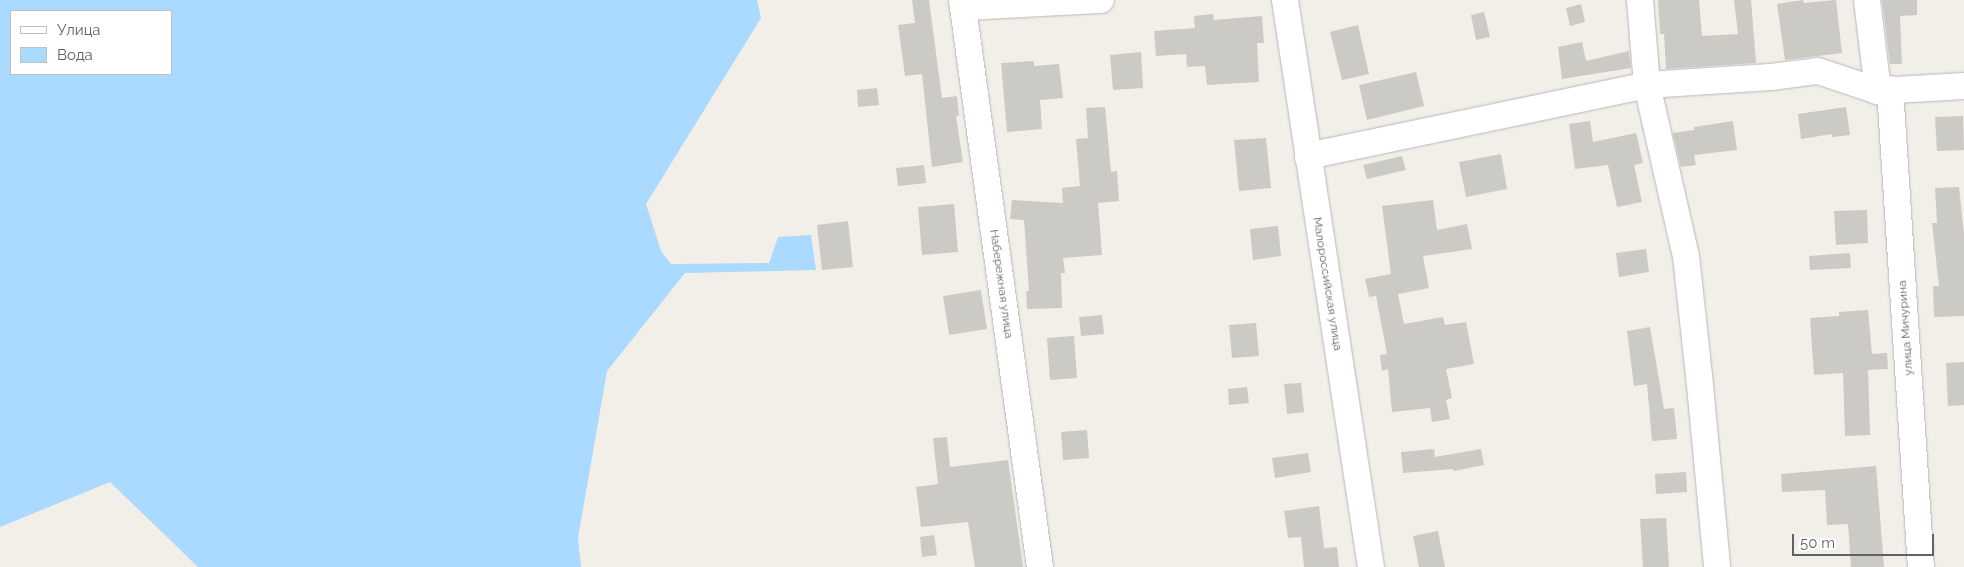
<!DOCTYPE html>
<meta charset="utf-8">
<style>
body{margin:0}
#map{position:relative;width:1964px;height:567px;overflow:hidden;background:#f1efe8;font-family:Raleway,sans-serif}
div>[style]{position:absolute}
.water>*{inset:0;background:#aadaff}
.building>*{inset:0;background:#cccac5}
.roads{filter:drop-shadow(0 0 1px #b5b8bc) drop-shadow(0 0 1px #b5b8bc)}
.minor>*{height:26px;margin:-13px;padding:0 13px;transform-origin:13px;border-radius:13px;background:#fff}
span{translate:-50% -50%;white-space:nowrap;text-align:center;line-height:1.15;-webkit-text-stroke:5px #fff;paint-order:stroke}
.street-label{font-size:12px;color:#5f6368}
.legend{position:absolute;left:10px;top:10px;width:162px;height:65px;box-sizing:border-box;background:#fff;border:1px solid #bfc1c3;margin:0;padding:6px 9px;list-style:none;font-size:15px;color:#5f6368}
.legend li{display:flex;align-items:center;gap:10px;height:25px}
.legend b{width:25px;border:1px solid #bfc1c3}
.scale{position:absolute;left:1792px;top:534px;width:142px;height:22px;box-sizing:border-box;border:2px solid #5f6368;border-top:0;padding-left:6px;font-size:15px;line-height:18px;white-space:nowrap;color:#5f6368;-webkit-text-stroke:4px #fff;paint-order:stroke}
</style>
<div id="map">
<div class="water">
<i style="clip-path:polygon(evenodd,0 0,757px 0,761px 18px,646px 204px,661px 251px,671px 264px,769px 263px,778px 237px,811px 235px,816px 270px,685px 273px,607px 371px,578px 538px,581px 567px,198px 567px,110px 482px,0 527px,0 0,11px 11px,171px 11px,171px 74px,11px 74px,11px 11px)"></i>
</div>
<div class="building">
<i style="clip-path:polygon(912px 0,929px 0,942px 98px,957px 96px,959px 116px,956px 116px,963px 162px,932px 167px,922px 74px,905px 76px,898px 25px,915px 23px)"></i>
<i style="clip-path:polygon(1658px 0,1699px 0,1702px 36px,1738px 34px,1734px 0,1751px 0,1756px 63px,1666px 69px,1664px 34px,1660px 34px)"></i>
<i style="clip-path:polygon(1803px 0,1804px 3px,1836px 0,1842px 53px,1785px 60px,1777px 4px)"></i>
<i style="clip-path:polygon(1882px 0,1917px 0,1917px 15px,1900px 16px,1902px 64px,1890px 64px)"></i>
<i style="clip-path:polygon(1581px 4px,1585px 22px,1570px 26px,1566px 8px)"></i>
<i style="clip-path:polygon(1484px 12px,1490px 37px,1476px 40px,1471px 15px)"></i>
<i style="clip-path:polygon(1213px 14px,1214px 20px,1262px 16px,1264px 43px,1257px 43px,1259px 82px,1207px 85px,1205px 66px,1187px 67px,1186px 54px,1156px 56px,1154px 31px,1195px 28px,1194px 16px)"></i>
<i style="clip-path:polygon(1358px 25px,1369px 74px,1342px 80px,1330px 32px)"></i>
<i style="clip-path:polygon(1582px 42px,1586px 61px,1629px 51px,1631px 68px,1562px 79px,1558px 47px)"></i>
<i style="clip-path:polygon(1141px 52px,1143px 88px,1113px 90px,1110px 55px)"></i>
<i style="clip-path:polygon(1034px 61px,1034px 66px,1059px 64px,1063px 98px,1040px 100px,1042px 129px,1007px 132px,1001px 63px)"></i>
<i style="clip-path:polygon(1416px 72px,1424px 106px,1367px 120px,1359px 85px)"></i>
<i style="clip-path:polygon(877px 88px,879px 105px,858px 107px,857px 90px)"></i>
<i style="clip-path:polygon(1105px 107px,1111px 172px,1117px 171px,1119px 201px,1098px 203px,1102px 255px,1063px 258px,1065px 273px,1061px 273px,1062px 308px,1027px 309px,1026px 291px,1029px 291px,1024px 220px,1010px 219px,1012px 200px,1063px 203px,1062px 188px,1080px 186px,1076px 139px,1088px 138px,1086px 108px)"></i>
<i style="clip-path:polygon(1846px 107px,1850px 135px,1832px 137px,1832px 134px,1801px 139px,1798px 114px)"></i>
<i style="clip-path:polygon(1963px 116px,1964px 150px,1937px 151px,1935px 117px)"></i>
<i style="clip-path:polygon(1590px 121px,1593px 142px,1636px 133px,1643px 163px,1634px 165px,1642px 202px,1617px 207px,1608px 165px,1575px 169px,1569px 124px)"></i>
<i style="clip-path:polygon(1733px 121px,1737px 150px,1694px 155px,1696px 165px,1681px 167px,1673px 133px,1694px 130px,1694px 127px)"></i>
<i style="clip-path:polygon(1266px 138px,1271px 188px,1239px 191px,1234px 140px)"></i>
<i style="clip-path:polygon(1501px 154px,1507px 189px,1466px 197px,1459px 162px)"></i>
<i style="clip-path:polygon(1402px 156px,1406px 170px,1367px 179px,1363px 165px)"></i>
<i style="clip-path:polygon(924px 165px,926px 183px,898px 186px,896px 168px)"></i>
<i style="clip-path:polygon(1959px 187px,1964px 234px,1964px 316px,1934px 317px,1933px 286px,1939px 286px,1932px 223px,1937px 223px,1935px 188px)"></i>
<i style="clip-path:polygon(1433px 200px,1437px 230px,1467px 224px,1472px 249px,1423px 256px,1429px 288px,1398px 294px,1404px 324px,1443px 317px,1445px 325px,1466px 322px,1474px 364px,1446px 369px,1452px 398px,1446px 400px,1450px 419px,1432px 422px,1430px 408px,1392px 412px,1388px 369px,1382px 371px,1380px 355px,1387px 354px,1376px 296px,1369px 297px,1365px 279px,1391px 274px,1382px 206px)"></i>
<i style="clip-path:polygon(954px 204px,958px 252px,922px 255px,918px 207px)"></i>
<i style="clip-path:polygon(1867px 210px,1868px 243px,1836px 245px,1834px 211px)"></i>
<i style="clip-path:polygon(848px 221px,853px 267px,822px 270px,817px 225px)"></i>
<i style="clip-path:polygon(1278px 226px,1281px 256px,1253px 260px,1250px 229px)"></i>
<i style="clip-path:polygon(1646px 249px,1649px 272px,1619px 277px,1616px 253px)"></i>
<i style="clip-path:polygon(1850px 253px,1851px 268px,1810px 270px,1809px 256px)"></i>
<i style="clip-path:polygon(981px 290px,987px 329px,949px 335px,943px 296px)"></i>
<i style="clip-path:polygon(1868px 310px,1872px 354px,1887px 353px,1888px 369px,1868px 370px,1870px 435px,1845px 436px,1843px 373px,1814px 375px,1810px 318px,1839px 316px,1839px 312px)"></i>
<i style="clip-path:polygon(1102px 315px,1104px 334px,1081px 336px,1079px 317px)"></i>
<i style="clip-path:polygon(1256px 323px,1259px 356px,1232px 358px,1229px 325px)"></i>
<i style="clip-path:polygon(1650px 327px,1664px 409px,1674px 408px,1677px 439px,1652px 441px,1647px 384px,1634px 386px,1627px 331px)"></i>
<i style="clip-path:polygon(1074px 336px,1077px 378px,1050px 380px,1047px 338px)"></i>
<i style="clip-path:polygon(1964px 362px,1964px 405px,1948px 406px,1946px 363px)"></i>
<i style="clip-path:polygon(1301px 383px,1304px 412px,1287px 414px,1284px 384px)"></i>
<i style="clip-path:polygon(1247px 387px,1249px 403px,1229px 405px,1228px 389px)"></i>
<i style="clip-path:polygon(1087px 430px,1089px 458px,1063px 460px,1061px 432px)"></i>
<i style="clip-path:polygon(947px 437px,950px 467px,1008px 460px,1023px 567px,975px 567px,968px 522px,921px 527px,916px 487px,938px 484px,933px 438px)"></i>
<i style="clip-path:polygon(1434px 449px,1435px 457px,1481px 449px,1484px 465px,1454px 471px,1453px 469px,1403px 473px,1401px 452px)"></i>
<i style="clip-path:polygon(1308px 453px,1311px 472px,1275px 478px,1272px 458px)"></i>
<i style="clip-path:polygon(1876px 466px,1884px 567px,1851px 567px,1848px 524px,1827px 525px,1825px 490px,1782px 492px,1781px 474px)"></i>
<i style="clip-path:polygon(1686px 472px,1687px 492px,1656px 494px,1655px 474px)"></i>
<i style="clip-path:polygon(1319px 506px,1324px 548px,1337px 547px,1339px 567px,1304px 567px,1301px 537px,1288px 538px,1284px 511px)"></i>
<i style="clip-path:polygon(1666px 518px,1669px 567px,1643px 567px,1640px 519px)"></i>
<i style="clip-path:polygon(1438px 531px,1445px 567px,1419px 567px,1413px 536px)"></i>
<i style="clip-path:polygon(934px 535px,937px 555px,922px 557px,920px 537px)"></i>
</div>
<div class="roads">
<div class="minor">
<i style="left:962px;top:0;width:572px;rotate:82.17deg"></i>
<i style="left:1285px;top:0;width:573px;rotate:81.38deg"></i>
<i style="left:1640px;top:0;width:85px;rotate:85.3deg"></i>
<i style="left:1647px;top:85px;width:175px;rotate:77.2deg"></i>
<i style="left:1686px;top:256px;width:120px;rotate:83.8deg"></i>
<i style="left:1699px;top:375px;width:193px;rotate:84.6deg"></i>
<i style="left:1867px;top:0;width:92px;rotate:83.1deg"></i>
<i style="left:963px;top:7px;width:138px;rotate:-2.9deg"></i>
<i style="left:1890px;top:89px;width:479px;rotate:86.3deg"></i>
<i style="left:1308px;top:158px;width:15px;rotate:-20deg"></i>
<i style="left:1322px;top:153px;width:332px;rotate:-11.8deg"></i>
<i style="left:1647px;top:85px;width:124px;rotate:-3.7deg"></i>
<i style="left:1771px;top:77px;width:47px;rotate:-7.3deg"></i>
<i style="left:1818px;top:71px;width:63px;rotate:18.4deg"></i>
<i style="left:1878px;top:91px;width:86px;rotate:-3.3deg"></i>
</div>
</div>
<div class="street-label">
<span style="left:1001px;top:284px;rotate:82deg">Набережная улица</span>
<span style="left:1327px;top:284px;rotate:81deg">Малороссийская улица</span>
<span style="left:1906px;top:328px;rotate:-94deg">улица Мичурина</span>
</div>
<ul class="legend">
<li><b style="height:6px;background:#fff"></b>Улица</li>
<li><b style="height:14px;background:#aadaff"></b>Вода</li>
</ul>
<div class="scale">50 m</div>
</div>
